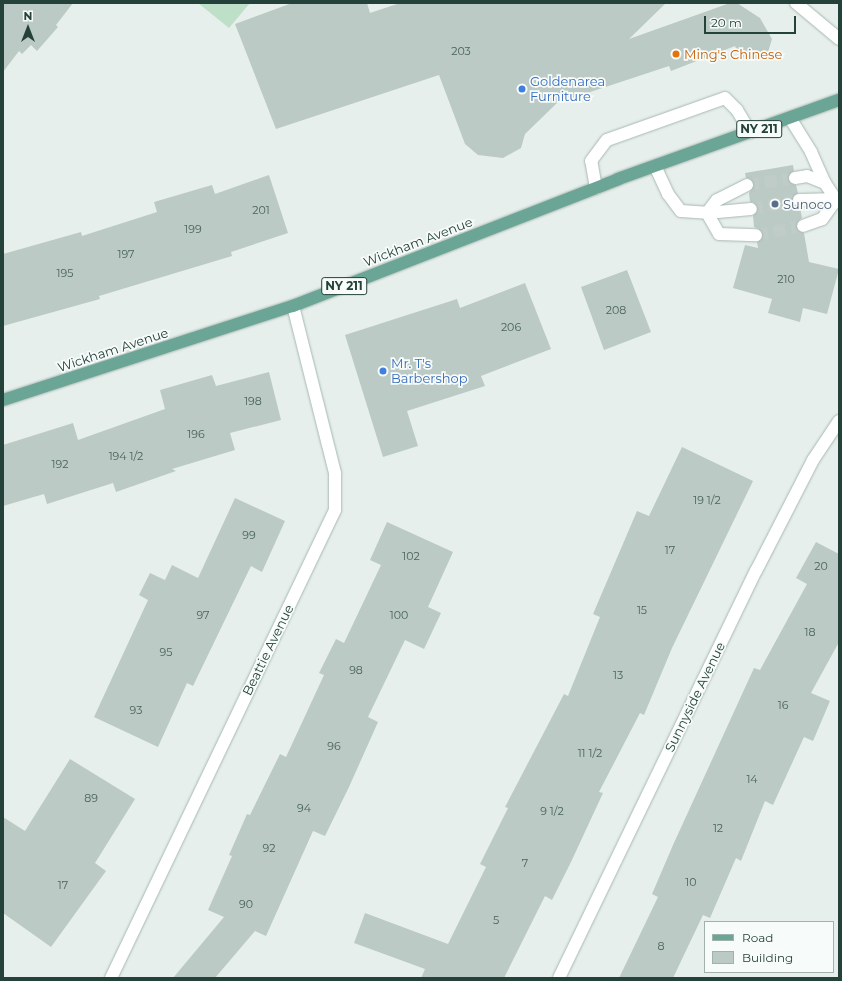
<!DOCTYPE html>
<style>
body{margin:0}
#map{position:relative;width:842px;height:981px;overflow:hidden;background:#e6efeb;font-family:Montserrat,sans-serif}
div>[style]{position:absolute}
.green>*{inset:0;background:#bfe0c8}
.building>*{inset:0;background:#bbcac4}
.minor-tunnel>*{height:12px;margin-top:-6px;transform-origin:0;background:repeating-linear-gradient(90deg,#bfccc8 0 12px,transparent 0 18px)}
.roads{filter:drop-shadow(0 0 1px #a8b8b2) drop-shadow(0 0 1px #a8b8b2)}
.minor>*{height:12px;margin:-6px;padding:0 6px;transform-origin:6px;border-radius:6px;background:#fff}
.major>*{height:12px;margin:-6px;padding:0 6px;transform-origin:6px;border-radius:6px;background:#6aa596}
.dots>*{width:11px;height:11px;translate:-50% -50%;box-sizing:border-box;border:2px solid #f7fbf9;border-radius:50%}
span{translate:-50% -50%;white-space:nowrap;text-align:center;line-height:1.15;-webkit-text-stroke:3.5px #f7fbf9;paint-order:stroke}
.number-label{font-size:11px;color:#4a645c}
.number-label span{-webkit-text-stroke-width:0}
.shield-label span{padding:1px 3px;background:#f7fbf9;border:1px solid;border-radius:3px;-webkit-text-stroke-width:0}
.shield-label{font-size:12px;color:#24423a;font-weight:700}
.food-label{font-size:13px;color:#c56008}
.left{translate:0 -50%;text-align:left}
.shop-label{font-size:13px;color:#366cbe}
.service-label{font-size:13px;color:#4e5e75}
.street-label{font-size:13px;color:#24423a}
.frame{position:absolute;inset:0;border:4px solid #24423a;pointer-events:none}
.legend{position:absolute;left:704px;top:921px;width:130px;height:52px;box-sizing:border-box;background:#f7fbf9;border:1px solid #a3b1ad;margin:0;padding:5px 7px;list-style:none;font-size:12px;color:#24423a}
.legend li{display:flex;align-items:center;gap:8px;height:20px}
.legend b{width:20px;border:1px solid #a3b1ad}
.north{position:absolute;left:8px;top:8px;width:40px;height:40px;-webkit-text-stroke:3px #f7fbf9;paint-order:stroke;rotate:0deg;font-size:11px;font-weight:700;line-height:16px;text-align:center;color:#24423a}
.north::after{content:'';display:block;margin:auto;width:14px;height:18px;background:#24423a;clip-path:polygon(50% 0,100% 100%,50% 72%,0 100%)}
.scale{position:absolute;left:704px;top:16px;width:92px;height:18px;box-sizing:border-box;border:2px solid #24423a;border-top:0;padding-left:5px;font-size:12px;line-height:14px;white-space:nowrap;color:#24423a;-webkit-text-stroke:3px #f7fbf9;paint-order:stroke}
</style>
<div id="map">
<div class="green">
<i style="clip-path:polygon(198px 3px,250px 3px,229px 28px)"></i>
</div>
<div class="building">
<i style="clip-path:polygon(3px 3px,73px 3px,56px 25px,58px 27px,37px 51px,31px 45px,22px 54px,19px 51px,3px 72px)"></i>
<i style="clip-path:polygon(292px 3px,367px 3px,370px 13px,400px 3px,666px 3px,629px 39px,730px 3px,737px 3px,760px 18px,772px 39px,768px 52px,756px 59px,740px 57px,735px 46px,671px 71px,669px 66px,557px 103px,525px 134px,521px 148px,503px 158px,478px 155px,465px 144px,439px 75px,276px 129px,235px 24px)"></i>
<i style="clip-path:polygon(793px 165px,794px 171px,788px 179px,790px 183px,796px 185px,798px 193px,792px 201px,795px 206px,800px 207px,802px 218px,797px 222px,796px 228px,804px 233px,809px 262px,839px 269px,827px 314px,803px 308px,800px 322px,768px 313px,772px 299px,733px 288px,745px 245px,758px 248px,757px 242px,763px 236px,760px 229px,754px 227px,753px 216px,758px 208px,754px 202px,750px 202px,749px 193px,754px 185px,751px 179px,746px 178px,745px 173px)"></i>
<i style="clip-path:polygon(269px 175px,288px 233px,231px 252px,232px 256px,99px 296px,100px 299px,3px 326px,3px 254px,81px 232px,82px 236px,157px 212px,154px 202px,212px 185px,215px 194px)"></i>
<i style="clip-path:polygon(627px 270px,651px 332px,604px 350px,581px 287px)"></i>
<i style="clip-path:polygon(525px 283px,551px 349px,481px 376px,485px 386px,407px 411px,418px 446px,383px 457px,345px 335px,457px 299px,460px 308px)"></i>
<i style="clip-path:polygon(269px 372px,281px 420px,230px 433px,235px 450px,172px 469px,176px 471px,116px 492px,113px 483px,47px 504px,44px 494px,3px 506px,3px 445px,73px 423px,78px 440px,165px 409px,160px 390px,212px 375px,216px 386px)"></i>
<i style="clip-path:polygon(682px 447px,753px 481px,672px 648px,644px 715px,640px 713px,599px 792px,603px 793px,571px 862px,552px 900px,545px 896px,504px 978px,421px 978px,425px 969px,354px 943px,365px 913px,448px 944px,486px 867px,480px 864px,508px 808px,505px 807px,564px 694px,568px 696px,600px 617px,593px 614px,637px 511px,649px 516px)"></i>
<i style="clip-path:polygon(235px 498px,285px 521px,262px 572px,251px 566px,193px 686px,187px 683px,158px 747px,94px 717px,148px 600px,139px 595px,150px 573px,165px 580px,172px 565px,198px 578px)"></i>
<i style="clip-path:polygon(387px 522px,453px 552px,428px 607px,441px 613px,424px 649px,405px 640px,368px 717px,378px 722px,349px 787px,325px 836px,313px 831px,266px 936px,255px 931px,215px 978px,173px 978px,224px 917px,208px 910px,232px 856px,229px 855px,247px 814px,250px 815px,280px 754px,286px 757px,324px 675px,319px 673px,336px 639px,344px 643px,381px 565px,370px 560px)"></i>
<i style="clip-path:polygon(816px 542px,839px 554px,839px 642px,811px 693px,830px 701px,813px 741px,804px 737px,773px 805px,765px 801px,741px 861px,736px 858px,710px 918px,703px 915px,673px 978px,619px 978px,658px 897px,652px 894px,673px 845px,754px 668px,760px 670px,807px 584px,796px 578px)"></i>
<i style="clip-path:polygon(70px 759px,135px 799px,95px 863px,106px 871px,51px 947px,3px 913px,3px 817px,25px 831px)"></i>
</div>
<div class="minor-tunnel">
<i style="left:747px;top:185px;width:49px;rotate:-8.3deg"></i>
<i style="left:751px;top:209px;width:49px;rotate:-10.6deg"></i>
<i style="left:756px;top:235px;width:48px;rotate:-10.8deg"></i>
</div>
<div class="roads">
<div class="minor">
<i style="left:796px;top:3px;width:56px;rotate:39.9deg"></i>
<i style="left:790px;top:118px;width:40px;rotate:58deg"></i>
<i style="left:811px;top:152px;width:34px;rotate:66deg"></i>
<i style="left:655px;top:166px;width:31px;rotate:65deg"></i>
<i style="left:668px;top:194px;width:21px;rotate:53deg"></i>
<i style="left:681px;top:211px;width:26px;rotate:4deg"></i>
<i style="left:707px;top:213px;width:44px;rotate:-5.2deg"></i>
<i style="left:795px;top:178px;width:12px;rotate:-9deg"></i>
<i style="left:807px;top:176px;width:19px;rotate:21deg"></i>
<i style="left:825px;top:183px;width:20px;rotate:57deg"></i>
<i style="left:836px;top:200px;width:24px;rotate:126deg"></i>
<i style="left:822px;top:219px;width:20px;rotate:160deg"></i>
<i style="left:747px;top:185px;width:34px;rotate:153deg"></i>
<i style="left:717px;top:200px;width:16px;rotate:128deg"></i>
<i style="left:707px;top:213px;width:24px;rotate:60deg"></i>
<i style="left:719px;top:234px;width:37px;rotate:2deg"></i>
<i style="left:596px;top:188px;width:27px;rotate:-100deg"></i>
<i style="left:591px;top:161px;width:26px;rotate:-53deg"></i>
<i style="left:607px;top:140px;width:125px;rotate:-19.6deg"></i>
<i style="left:725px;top:98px;width:17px;rotate:45deg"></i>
<i style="left:737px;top:110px;width:26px;rotate:59deg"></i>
<i style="left:799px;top:200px;width:40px;rotate:-1.4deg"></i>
<i style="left:111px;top:978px;width:519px;rotate:-64.42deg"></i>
<i style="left:335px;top:510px;width:37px;rotate:-90deg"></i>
<i style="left:335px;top:473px;width:172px;rotate:-104.1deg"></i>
<i style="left:559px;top:978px;width:452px;rotate:-64.2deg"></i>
<i style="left:756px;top:571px;width:125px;rotate:-62.8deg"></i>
<i style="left:813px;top:460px;width:47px;rotate:-56.3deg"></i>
</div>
<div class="major">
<i style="left:3px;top:400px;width:305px;rotate:-18deg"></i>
<i style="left:293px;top:306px;width:349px;rotate:-21.3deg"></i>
<i style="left:618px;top:179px;width:235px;rotate:-19.7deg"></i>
</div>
</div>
<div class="dots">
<i style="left:676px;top:54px;background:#e8710a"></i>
<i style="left:522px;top:89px;background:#3f7fe0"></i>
<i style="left:775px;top:204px;background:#5c6f8a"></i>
<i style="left:383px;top:371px;background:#3f7fe0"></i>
</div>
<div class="number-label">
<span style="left:461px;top:51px">203</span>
<span style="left:261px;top:210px">201</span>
<span style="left:193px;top:229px">199</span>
<span style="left:126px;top:254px">197</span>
<span style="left:65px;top:273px">195</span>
<span style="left:786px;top:279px">210</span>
<span style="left:616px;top:310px">208</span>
<span style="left:511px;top:327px">206</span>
<span style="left:253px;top:401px">198</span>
<span style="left:196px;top:434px">196</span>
<span style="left:126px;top:456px">194 1/2</span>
<span style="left:60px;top:464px">192</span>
<span style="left:707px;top:500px">19 1/2</span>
<span style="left:249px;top:535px">99</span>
<span style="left:670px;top:550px">17</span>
<span style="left:411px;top:556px">102</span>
<span style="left:821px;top:566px">20</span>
<span style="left:642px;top:610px">15</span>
<span style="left:203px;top:615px">97</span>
<span style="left:399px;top:615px">100</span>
<span style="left:810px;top:632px">18</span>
<span style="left:166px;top:652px">95</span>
<span style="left:356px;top:670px">98</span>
<span style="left:618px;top:675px">13</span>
<span style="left:783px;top:705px">16</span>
<span style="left:136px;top:710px">93</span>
<span style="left:334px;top:746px">96</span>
<span style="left:590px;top:753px">11 1/2</span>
<span style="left:752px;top:779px">14</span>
<span style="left:91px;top:798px">89</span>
<span style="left:304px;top:808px">94</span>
<span style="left:552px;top:811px">9 1/2</span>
<span style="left:718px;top:828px">12</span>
<span style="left:269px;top:848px">92</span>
<span style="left:525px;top:863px">7</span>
<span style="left:691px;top:882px">10</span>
<span style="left:63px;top:885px">17</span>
<span style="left:246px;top:904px">90</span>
<span style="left:496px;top:920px">5</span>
<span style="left:661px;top:946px">8</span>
</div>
<div class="shield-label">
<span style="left:759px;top:129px">NY 211</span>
<span style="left:344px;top:286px">NY 211</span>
</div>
<div class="food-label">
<span class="left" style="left:684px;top:54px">Ming's Chinese</span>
</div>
<div class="shop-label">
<span class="left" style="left:530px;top:89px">Goldenarea<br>Furniture</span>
<span class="left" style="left:391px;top:371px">Mr. T's<br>Barbershop</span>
</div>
<div class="service-label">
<span class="left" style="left:783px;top:204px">Sunoco</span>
</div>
<div class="street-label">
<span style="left:418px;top:242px;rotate:-21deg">Wickham Avenue</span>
<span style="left:113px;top:350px;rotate:-18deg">Wickham Avenue</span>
<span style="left:268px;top:650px;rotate:-64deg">Beattie Avenue</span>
<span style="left:695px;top:697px;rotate:-64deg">Sunnyside Avenue</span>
</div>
<div class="frame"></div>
<ul class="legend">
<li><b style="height:5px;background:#6aa596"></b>Road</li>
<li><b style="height:11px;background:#bbcac4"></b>Building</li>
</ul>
<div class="north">N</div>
<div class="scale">20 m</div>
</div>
